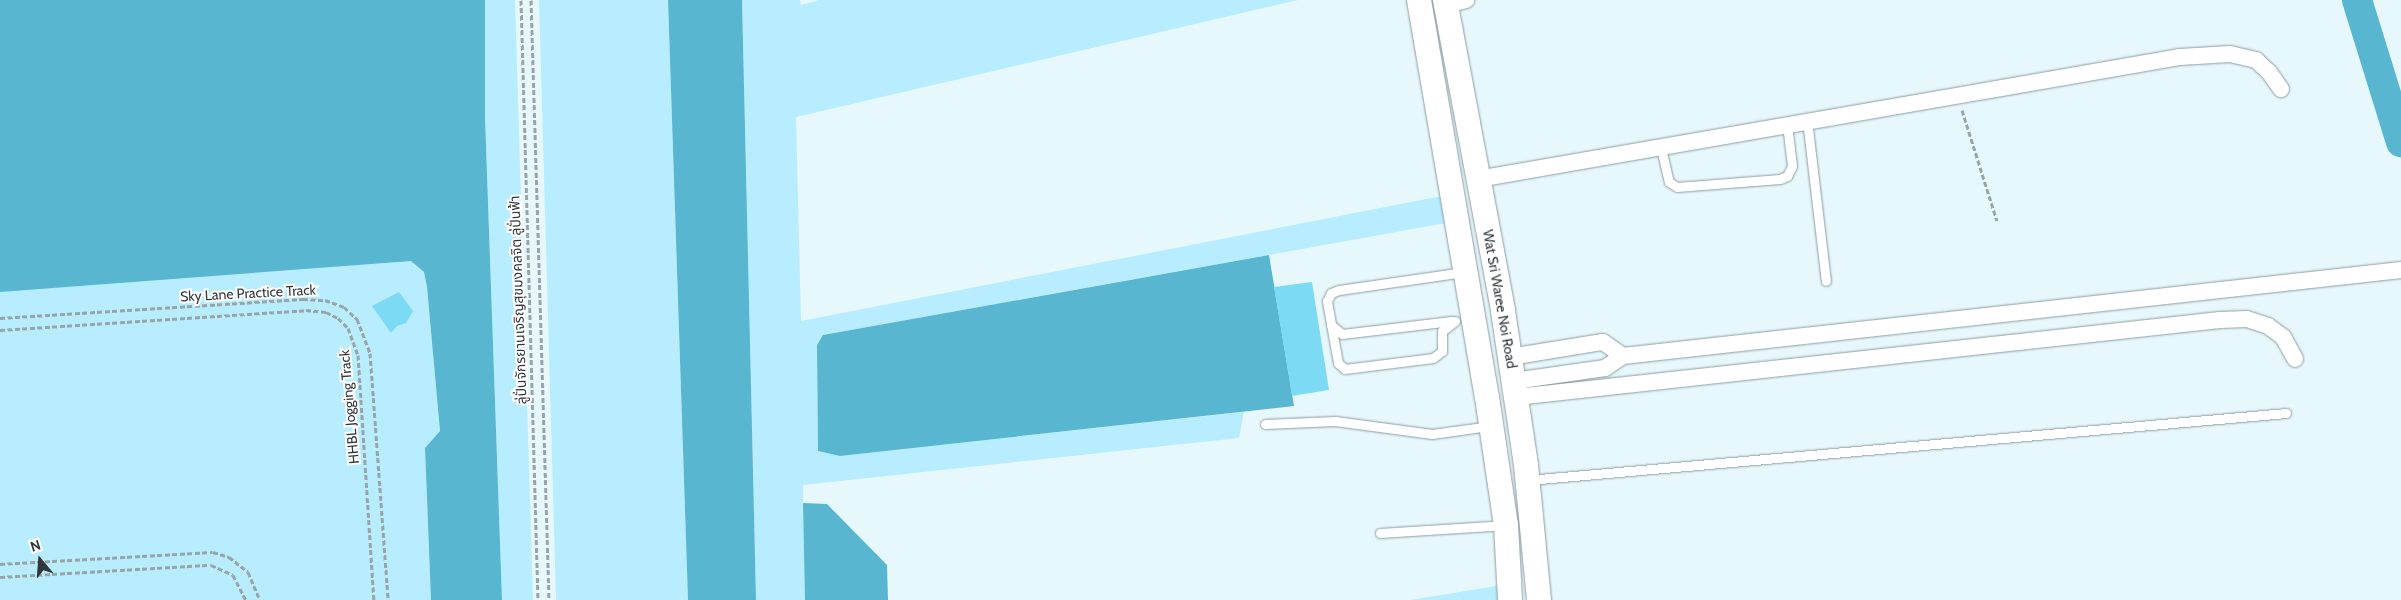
<!DOCTYPE html>
<meta charset="utf-8">
<style>
body{margin:0}
#map{position:relative;width:2401px;height:600px;overflow:hidden;background:#e7f8fd;font-family:Cabin,"Noto Sans Thai",sans-serif}
div>[style]{position:absolute}
.green>*{inset:0;background:#b7edfe}
.water>*{inset:0;background:#58b6d0}
.river>*{height:30px;margin:-15px;padding:0 15px;transform-origin:15px;border-radius:15px;background:#58b6d0}
.building>*{inset:0;background:#7ddaf5}
.path>*{height:3px;margin-top:-1.5px;transform-origin:0;background:repeating-linear-gradient(90deg,#98a4a8 0 5px,transparent 0 7.5px)}
.roads{filter:drop-shadow(0 0 1px #8d9ca1) drop-shadow(0 0 1px #8d9ca1)}
.service>*{height:9px;margin:-4.5px;padding:0 4.5px;transform-origin:4.5px;border-radius:4.5px;background:#fff}
.minor>*{height:16px;margin:-8px;padding:0 8px;transform-origin:8px;border-radius:8px;background:#fff}
.secondary>*{height:24px;margin:-12px;padding:0 12px;transform-origin:12px;border-radius:12px;background:#fff}
span{translate:-50% -50%;white-space:nowrap;text-align:center;line-height:1.15;-webkit-text-stroke:4px #fff;paint-order:stroke}
.street-label{font-size:14px;color:#31373a}
.north{position:absolute;left:15px;top:535px;width:50px;height:50px;-webkit-text-stroke:4px #fff;paint-order:stroke;rotate:342deg;font-size:14px;font-weight:700;line-height:20px;text-align:center;color:#31373a}
.north::after{content:'';display:block;margin:auto;width:18px;height:22px;background:#31373a;clip-path:polygon(50% 0,100% 100%,50% 72%,0 100%)}
</style>
<div id="map">
<div class="green">
<i style="clip-path:polygon(485px 0,515px 0,533px 600px,502px 600px,485px 117px)"></i>
<i style="clip-path:polygon(539px 0,668px 0,688px 600px,556px 600px)"></i>
<i style="clip-path:polygon(742px 0,800px 0,801px 5px,820px 0,1298px 0,796px 117px,801px 321px,1442px 196px,1446px 223px,823px 335px,817px 345px,818px 451px,840px 456px,1244px 412px,1239px 438px,803px 485px,805px 600px,756px 600px)"></i>
<i style="clip-path:polygon(391px 261px,411px 261px,424px 272px,427px 287px,440px 431px,425px 448px,431px 600px,0 600px,0 291px)"></i>
<i style="clip-path:polygon(1502px 585px,1503px 600px,1411px 600px)"></i>
</div>
<div class="water">
<i style="clip-path:polygon(0 0,485px 0,485px 117px,502px 600px,431px 600px,425px 448px,440px 431px,427px 287px,424px 272px,411px 261px,0 292px)"></i>
<i style="clip-path:polygon(668px 0,742px 0,756px 600px,688px 600px)"></i>
<i style="clip-path:polygon(1269px 255px,1294px 406px,840px 456px,818px 451px,817px 345px,823px 335px)"></i>
<i style="clip-path:polygon(803px 503px,827px 504px,887px 565px,888px 600px,805px 600px)"></i>
</div>
<div class="river">
<i style="left:2357px;top:0;width:149px;rotate:72.8deg"></i>
</div>
<div class="building">
<i style="clip-path:polygon(1312px 282px,1329px 390px,1292px 396px,1274px 287px)"></i>
<i style="clip-path:polygon(399px 292px,413px 311px,406px 323px,397px 326px,391px 333px,372px 306px)"></i>
</div>
<div class="path">
<i style="left:521px;top:0;width:600px;rotate:88.38deg"></i>
<i style="left:531px;top:0;width:600px;rotate:88.28deg"></i>
<i style="left:1962px;top:110px;width:116px;rotate:72.5deg"></i>
<i style="left:0;top:318px;width:304px;rotate:-3.6deg"></i>
<i style="left:303px;top:299px;width:22px;rotate:3deg"></i>
<i style="left:325px;top:300px;width:20px;rotate:20deg"></i>
<i style="left:344px;top:307px;width:18px;rotate:43deg"></i>
<i style="left:357px;top:319px;width:36px;rotate:69deg"></i>
<i style="left:370px;top:353px;width:248px;rotate:85.8deg"></i>
<i style="left:0;top:330px;width:307px;rotate:-3.7deg"></i>
<i style="left:306px;top:310px;width:20px;rotate:6deg"></i>
<i style="left:326px;top:312px;width:13px;rotate:27deg"></i>
<i style="left:338px;top:318px;width:14px;rotate:45deg"></i>
<i style="left:348px;top:328px;width:29px;rotate:70deg"></i>
<i style="left:358px;top:355px;width:246px;rotate:86.3deg"></i>
<i style="left:0;top:564px;width:213px;rotate:-3.2deg"></i>
<i style="left:213px;top:552px;width:17px;rotate:17deg"></i>
<i style="left:229px;top:557px;width:24px;rotate:38deg"></i>
<i style="left:248px;top:572px;width:30px;rotate:67deg"></i>
<i style="left:0;top:577px;width:211px;rotate:-3.3deg"></i>
<i style="left:211px;top:565px;width:24px;rotate:24deg"></i>
<i style="left:233px;top:575px;width:28px;rotate:63deg"></i>
</div>
<div class="roads">
<div class="service">
<i style="left:1807px;top:120px;width:162px;rotate:83.3deg"></i>
<i style="left:1661px;top:148px;width:35px;rotate:77deg"></i>
<i style="left:1669px;top:182px;width:9px;rotate:32deg"></i>
<i style="left:1677px;top:187px;width:103px;rotate:-4.4deg"></i>
<i style="left:1780px;top:179px;width:8px;rotate:-23deg"></i>
<i style="left:1787px;top:176px;width:11px;rotate:-63deg"></i>
<i style="left:1792px;top:166px;width:42px;rotate:-96.8deg"></i>
<i style="left:1455px;top:321px;width:16px;rotate:142deg"></i>
<i style="left:1442px;top:331px;width:20px;rotate:90deg"></i>
<i style="left:1442px;top:351px;width:11px;rotate:142deg"></i>
<i style="left:1433px;top:358px;width:89px;rotate:172.9deg"></i>
<i style="left:1345px;top:369px;width:9px;rotate:-139deg"></i>
<i style="left:1338px;top:363px;width:63px;rotate:-100.1deg"></i>
<i style="left:1327px;top:301px;width:9px;rotate:-63deg"></i>
<i style="left:1331px;top:293px;width:9px;rotate:-21deg"></i>
<i style="left:1339px;top:290px;width:126px;rotate:-8.2deg"></i>
<i style="left:1331px;top:325px;width:14px;rotate:39deg"></i>
<i style="left:1342px;top:334px;width:110px;rotate:-6.8deg"></i>
<i style="left:1265px;top:424px;width:70px;rotate:-2.5deg"></i>
<i style="left:1335px;top:421px;width:98px;rotate:7.6deg"></i>
<i style="left:1432px;top:434px;width:59px;rotate:-7.9deg"></i>
<i style="left:1528px;top:480px;width:761px;rotate:-5.05deg"></i>
<i style="left:1380px;top:533px;width:126px;rotate:-3.6deg"></i>
</div>
<div class="minor">
<i style="left:1446px;top:5px;width:21px;rotate:-14deg"></i>
<i style="left:1478px;top:179px;width:713px;rotate:-9.86deg"></i>
<i style="left:2180px;top:57px;width:50px;rotate:-3.4deg"></i>
<i style="left:2230px;top:54px;width:27px;rotate:13deg"></i>
<i style="left:2256px;top:60px;width:18px;rotate:43deg"></i>
<i style="left:2269px;top:72px;width:21px;rotate:55deg"></i>
<i style="left:1510px;top:357px;width:94px;rotate:-9.2deg"></i>
<i style="left:1603px;top:342px;width:24px;rotate:35deg"></i>
<i style="left:1514px;top:381px;width:92px;rotate:-8.1deg"></i>
<i style="left:1605px;top:368px;width:22px;rotate:-34deg"></i>
<i style="left:1623px;top:356px;width:783px;rotate:-6.31deg"></i>
<i style="left:1516px;top:397px;width:708px;rotate:-6.24deg"></i>
<i style="left:2220px;top:320px;width:27px;rotate:-2deg"></i>
<i style="left:2247px;top:319px;width:22px;rotate:18deg"></i>
<i style="left:2268px;top:326px;width:19px;rotate:36deg"></i>
<i style="left:2283px;top:337px;width:25px;rotate:61deg"></i>
</div>
<div class="secondary">
<i style="left:1419px;top:0;width:403px;rotate:80.3deg"></i>
<i style="left:1487px;top:397px;width:129px;rotate:81.6deg"></i>
<i style="left:1506px;top:525px;width:75px;rotate:86.9deg"></i>
<i style="left:1445px;top:0;width:316px;rotate:79.4deg"></i>
<i style="left:1503px;top:311px;width:156px;rotate:81.5deg"></i>
<i style="left:1526px;top:465px;width:136px;rotate:84.5deg"></i>
</div>
</div>
<div class="street-label">
<span style="left:248px;top:293px;rotate:-3deg">Sky Lane Practice Track</span>
<span style="left:1500px;top:299px;rotate:80deg">Wat Sri Waree Noi Road</span>
<span style="left:518px;top:300px;rotate:-92deg">ลู่ปั่นจักรยานเจริญสุขมงคลจิต ลู่ปั่นฟ้า</span>
<span style="left:349px;top:407px;rotate:-95deg">HHBL Jogging Track</span>
</div>
<div class="north">N</div>
</div>
